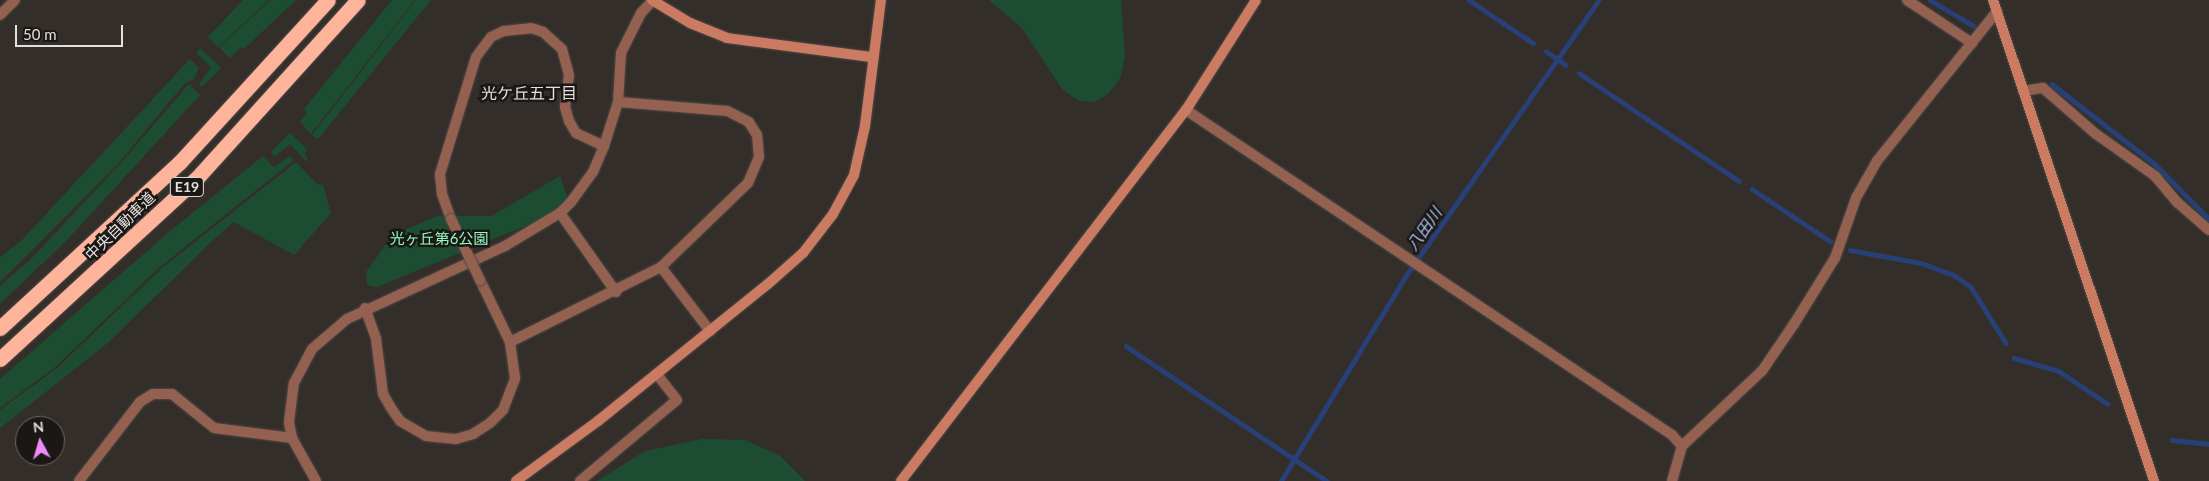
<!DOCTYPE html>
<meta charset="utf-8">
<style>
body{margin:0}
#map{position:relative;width:2209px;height:481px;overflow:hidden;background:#342e2a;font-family:Lato,"Noto Sans JP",sans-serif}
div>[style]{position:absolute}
.green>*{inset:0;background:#1c4d33}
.stream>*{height:4.5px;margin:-2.25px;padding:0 2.25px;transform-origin:2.25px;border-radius:2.25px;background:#274077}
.roads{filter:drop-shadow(0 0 1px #504a46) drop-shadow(0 0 1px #504a46)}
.street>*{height:10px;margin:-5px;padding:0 5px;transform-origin:5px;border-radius:5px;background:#946151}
.secondary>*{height:10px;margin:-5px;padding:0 5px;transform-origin:5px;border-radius:5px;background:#cb7b62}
.highway>*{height:15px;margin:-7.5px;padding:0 7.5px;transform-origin:7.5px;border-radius:7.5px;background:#feb39b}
.bridges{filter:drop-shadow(0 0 1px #504a46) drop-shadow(0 0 1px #504a46)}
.street-bridge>*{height:10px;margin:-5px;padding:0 5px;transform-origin:5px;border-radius:5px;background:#946151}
span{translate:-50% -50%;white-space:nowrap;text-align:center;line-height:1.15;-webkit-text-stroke:5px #1a1715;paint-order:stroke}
.shield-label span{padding:1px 4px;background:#1a1715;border:1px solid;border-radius:4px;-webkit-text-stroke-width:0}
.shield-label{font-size:14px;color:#e3dfdc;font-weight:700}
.street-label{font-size:15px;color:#e3dfdc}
.park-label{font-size:15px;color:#92f9bd}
.neighbourhood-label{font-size:16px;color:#e3dfdc}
.water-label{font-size:16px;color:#a7c0f2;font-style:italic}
.north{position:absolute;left:15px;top:416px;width:50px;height:50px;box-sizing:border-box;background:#1a1715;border:1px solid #6a6765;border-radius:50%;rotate:354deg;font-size:14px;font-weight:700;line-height:20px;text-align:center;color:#e3dfdc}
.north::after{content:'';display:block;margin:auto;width:18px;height:22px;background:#ec8cfa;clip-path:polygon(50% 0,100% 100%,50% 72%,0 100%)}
.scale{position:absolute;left:15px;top:25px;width:108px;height:22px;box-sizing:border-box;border:2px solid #e3dfdc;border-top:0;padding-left:6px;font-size:15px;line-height:18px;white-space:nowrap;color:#e3dfdc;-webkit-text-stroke:4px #1a1715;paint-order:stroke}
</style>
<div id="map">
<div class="green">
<i style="clip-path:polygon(243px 0,269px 0,218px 47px,208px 37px)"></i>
<i style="clip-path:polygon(271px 0,296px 0,244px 49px,241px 47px,230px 58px,219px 47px)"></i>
<i style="clip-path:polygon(392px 0,415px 0,311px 134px,300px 122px,307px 113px,304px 109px)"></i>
<i style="clip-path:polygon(416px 0,431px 0,318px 139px,312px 135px)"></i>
<i style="clip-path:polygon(989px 0,1121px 0,1125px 56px,1120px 79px,1108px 94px,1094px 102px,1079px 101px,1062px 89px,1022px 28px)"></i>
<i style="clip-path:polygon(200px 48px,221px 68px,202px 87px,199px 84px,211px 67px,196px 53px)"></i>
<i style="clip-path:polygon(190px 59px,199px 68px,194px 79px,184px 84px,119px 163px,0 282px,0 257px,21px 241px)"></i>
<i style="clip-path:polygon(189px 84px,200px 95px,66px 241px,0 304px,0 286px,32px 258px,120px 164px)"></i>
<i style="clip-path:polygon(290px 133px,308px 150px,305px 152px,308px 163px,290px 144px,274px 157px,271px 152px)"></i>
<i style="clip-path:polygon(263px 156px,274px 167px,290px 156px,294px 160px,160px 267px,55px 367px,0 408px,0 379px,169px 232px)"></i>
<i style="clip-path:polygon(296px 162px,317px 184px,323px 185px,331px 213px,294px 255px,234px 222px,211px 242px,109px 342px,0 428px,0 410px,57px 368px,162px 268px)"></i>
<i style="clip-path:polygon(560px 176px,568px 199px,540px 220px,377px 287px,367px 285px,366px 272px,393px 235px,437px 216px,491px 216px)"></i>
<i style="clip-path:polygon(702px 439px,745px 440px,780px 456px,805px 481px,597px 481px,645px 451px)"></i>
</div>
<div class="stream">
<i style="left:1469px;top:0;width:77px;rotate:33.9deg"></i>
<i style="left:1930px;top:0;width:51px;rotate:30.6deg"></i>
<i style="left:1546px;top:51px;width:24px;rotate:35deg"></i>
<i style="left:1579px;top:73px;width:193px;rotate:34deg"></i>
<i style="left:2052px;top:84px;width:130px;rotate:37.8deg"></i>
<i style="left:2155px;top:164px;width:77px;rotate:45.5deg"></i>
<i style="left:1752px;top:189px;width:94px;rotate:33.7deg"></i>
<i style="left:1850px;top:250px;width:72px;rotate:10.4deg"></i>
<i style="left:1921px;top:263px;width:35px;rotate:20deg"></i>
<i style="left:1954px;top:275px;width:21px;rotate:35deg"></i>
<i style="left:1971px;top:287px;width:66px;rotate:58deg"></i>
<i style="left:1126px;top:346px;width:242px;rotate:33.9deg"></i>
<i style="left:2014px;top:358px;width:47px;rotate:16.1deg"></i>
<i style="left:2059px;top:371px;width:59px;rotate:34deg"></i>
<i style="left:2172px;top:440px;width:37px;rotate:6deg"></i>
<i style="left:1281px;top:481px;width:239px;rotate:-58.7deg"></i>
<i style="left:1405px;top:277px;width:338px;rotate:-55deg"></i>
</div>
<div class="roads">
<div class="street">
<i style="left:1907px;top:0;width:78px;rotate:33.5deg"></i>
<i style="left:0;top:15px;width:21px;rotate:-45deg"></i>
<i style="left:2023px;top:91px;width:20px;rotate:-9deg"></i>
<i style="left:2043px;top:88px;width:70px;rotate:41deg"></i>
<i style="left:2096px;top:134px;width:72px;rotate:35.4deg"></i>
<i style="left:2155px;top:176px;width:35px;rotate:50deg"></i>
<i style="left:2178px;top:203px;width:41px;rotate:41.1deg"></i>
<i style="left:1186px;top:110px;width:585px;rotate:33.77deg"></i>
<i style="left:1672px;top:435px;width:15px;rotate:48deg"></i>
<i style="left:560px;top:213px;width:97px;rotate:54.7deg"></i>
<i style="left:451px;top:219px;width:27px;rotate:-110deg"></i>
<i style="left:442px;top:194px;width:20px;rotate:-96deg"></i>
<i style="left:440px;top:174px;width:122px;rotate:-72.9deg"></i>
<i style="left:476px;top:57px;width:25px;rotate:-53deg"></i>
<i style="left:491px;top:37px;width:14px;rotate:-25deg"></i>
<i style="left:504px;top:31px;width:27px;rotate:-6deg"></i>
<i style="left:531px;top:28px;width:13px;rotate:18deg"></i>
<i style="left:543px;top:32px;width:25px;rotate:42deg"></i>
<i style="left:562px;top:49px;width:27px;rotate:75deg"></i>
<i style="left:569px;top:75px;width:32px;rotate:97deg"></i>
<i style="left:565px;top:107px;width:15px;rotate:74deg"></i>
<i style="left:569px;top:121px;width:14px;rotate:60deg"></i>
<i style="left:576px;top:133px;width:31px;rotate:25deg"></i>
<i style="left:661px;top:267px;width:81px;rotate:52.6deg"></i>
<i style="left:365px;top:308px;width:33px;rotate:70deg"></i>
<i style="left:376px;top:339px;width:55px;rotate:82.7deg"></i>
<i style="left:383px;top:394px;width:16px;rotate:60deg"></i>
<i style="left:391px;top:408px;width:16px;rotate:55deg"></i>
<i style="left:400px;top:421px;width:30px;rotate:30deg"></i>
<i style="left:426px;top:436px;width:30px;rotate:6deg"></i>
<i style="left:456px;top:439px;width:18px;rotate:-16deg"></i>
<i style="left:473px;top:434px;width:20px;rotate:-33deg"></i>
<i style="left:490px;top:423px;width:18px;rotate:-45deg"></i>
<i style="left:503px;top:410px;width:34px;rotate:-69deg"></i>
<i style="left:515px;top:378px;width:36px;rotate:-98deg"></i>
<i style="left:510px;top:342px;width:69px;rotate:-115.8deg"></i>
<i style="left:510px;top:342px;width:169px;rotate:-26.4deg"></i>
<i style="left:661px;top:267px;width:121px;rotate:-44deg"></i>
<i style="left:748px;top:183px;width:28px;rotate:-67deg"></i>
<i style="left:759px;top:157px;width:22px;rotate:-95deg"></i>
<i style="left:757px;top:135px;width:15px;rotate:-122deg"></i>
<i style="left:749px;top:122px;width:25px;rotate:-153deg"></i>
<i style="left:727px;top:111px;width:109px;rotate:-175.3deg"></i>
<i style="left:79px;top:481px;width:100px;rotate:-52.3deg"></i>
<i style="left:140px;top:402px;width:15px;rotate:-32deg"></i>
<i style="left:153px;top:394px;width:19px"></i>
<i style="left:172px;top:394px;width:54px;rotate:39deg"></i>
<i style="left:214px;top:428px;width:79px;rotate:7.3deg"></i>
<i style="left:316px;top:481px;width:49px;rotate:-119.2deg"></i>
<i style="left:292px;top:438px;width:16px;rotate:-101deg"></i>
<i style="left:289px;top:422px;width:39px;rotate:-83deg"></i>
<i style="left:294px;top:383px;width:38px;rotate:-62deg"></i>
<i style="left:312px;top:349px;width:46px;rotate:-40.6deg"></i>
<i style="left:347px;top:319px;width:174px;rotate:-24.8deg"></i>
<i style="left:505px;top:246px;width:64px;rotate:-31deg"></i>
<i style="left:560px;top:213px;width:16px;rotate:-45deg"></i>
<i style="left:571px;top:202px;width:37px;rotate:-54deg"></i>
<i style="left:593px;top:172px;width:28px;rotate:-67deg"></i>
<i style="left:604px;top:146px;width:46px;rotate:-72.3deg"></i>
<i style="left:618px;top:102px;width:49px;rotate:-86.5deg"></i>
<i style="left:621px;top:53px;width:45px;rotate:-63.4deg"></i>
<i style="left:641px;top:13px;width:18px;rotate:-47deg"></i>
<i style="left:580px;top:481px;width:126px;rotate:-39.9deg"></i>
<i style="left:677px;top:400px;width:33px;rotate:-128deg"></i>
<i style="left:1672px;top:481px;width:36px;rotate:-74deg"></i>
<i style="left:1682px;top:446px;width:110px;rotate:-43.2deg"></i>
<i style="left:1762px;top:371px;width:57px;rotate:-55.8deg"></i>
<i style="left:1794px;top:324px;width:78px;rotate:-58.2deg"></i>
<i style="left:1835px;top:258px;width:64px;rotate:-70.7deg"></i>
<i style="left:1856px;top:198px;width:43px;rotate:-60.4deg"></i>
<i style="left:1877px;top:161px;width:192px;rotate:-51.3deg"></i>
</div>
<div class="secondary">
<i style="left:652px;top:0;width:44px;rotate:31.2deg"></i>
<i style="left:690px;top:23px;width:40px;rotate:22deg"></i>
<i style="left:727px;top:38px;width:146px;rotate:7.5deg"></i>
<i style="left:1993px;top:0;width:507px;rotate:71.49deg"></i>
<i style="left:516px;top:481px;width:102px;rotate:-36.2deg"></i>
<i style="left:598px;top:421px;width:218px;rotate:-38.9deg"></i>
<i style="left:768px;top:284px;width:47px;rotate:-41.5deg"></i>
<i style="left:803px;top:253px;width:49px;rotate:-52.4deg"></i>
<i style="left:833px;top:214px;width:44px;rotate:-61.7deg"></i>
<i style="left:854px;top:175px;width:50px;rotate:-77.3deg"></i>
<i style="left:865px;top:126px;width:127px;rotate:-82.8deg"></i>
<i style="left:901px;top:481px;width:468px;rotate:-52.5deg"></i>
<i style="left:1186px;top:110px;width:130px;rotate:-57.5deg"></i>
</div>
<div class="highway">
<i style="left:0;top:328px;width:245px;rotate:-42.7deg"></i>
<i style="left:180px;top:162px;width:219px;rotate:-47.6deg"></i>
<i style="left:0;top:359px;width:266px;rotate:-42.6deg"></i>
<i style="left:196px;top:179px;width:241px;rotate:-47.9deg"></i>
</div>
</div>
<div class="bridges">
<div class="street-bridge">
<i style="left:451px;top:219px;width:68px;rotate:64.6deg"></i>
</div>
</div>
<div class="shield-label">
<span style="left:187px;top:187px">E19</span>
</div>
<div class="street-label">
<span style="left:120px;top:226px;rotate:-44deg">中央自動車道</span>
</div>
<div class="park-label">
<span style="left:439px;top:239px">光ヶ丘第6公園</span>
</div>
<div class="neighbourhood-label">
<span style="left:529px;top:93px">光ケ丘五丁目</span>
</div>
<div class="water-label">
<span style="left:1424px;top:229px;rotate:-55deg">八田川</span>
</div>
<div class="north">N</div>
<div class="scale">50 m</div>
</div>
